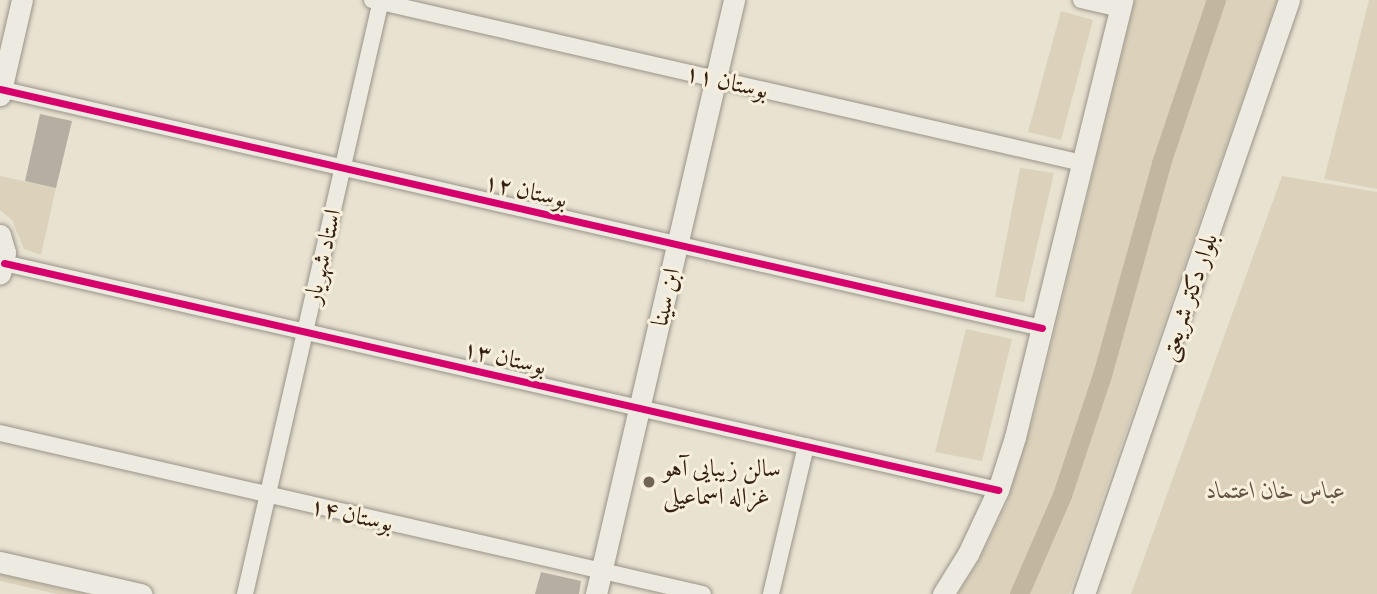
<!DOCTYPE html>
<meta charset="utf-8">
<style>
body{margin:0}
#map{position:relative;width:1377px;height:594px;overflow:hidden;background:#e8e2d1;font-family:"EB Garamond",Amiri,serif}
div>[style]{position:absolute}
.green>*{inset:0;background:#dcd2bb}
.canal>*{height:19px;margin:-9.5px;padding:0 9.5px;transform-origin:9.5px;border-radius:9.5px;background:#c2b69f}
.building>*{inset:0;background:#b5afa3}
.roads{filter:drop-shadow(0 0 2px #999388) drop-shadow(0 0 2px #999388)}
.street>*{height:16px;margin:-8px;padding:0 8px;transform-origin:8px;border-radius:8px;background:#edeae1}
.secondary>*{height:21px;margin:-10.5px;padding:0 10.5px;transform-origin:10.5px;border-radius:10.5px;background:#edeae1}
.cycleway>*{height:7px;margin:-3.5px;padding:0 3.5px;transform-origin:3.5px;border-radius:3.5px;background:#d6006c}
.dots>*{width:19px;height:19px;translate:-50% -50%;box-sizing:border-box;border:4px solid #f7efdb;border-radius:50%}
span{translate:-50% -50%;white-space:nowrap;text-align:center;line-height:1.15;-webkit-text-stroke:6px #f7efdb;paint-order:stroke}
.street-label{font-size:24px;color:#342114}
.poi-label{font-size:24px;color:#342114}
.left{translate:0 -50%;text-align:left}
.park-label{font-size:24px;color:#635241;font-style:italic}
</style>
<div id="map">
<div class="green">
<i style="clip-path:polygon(1135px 0,1277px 0,1069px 594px,958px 594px,977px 564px,1007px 503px,1034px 416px)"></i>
<i style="clip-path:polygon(1369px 0,1377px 0,1377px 189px,1324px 179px)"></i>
<i style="clip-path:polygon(1061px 11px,1093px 20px,1061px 140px,1028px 132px)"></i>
<i style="clip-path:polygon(1020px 168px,1054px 173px,1024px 302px,995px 297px)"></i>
<i style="clip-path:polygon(0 176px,56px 188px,41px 255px,24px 249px,12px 220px,0 210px)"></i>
<i style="clip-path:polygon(1282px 176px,1377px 192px,1377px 594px,1131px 594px)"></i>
<i style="clip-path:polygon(966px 329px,1012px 339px,982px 461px,935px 452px)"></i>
<i style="clip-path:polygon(0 574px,83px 594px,57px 594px,0 581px)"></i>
</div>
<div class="canal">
<i style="left:1019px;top:594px;width:108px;rotate:-66.5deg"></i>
<i style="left:1062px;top:495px;width:126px;rotate:-71.6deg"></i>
<i style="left:1102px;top:375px;width:220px;rotate:-74.4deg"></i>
<i style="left:1161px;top:163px;width:172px;rotate:-71.4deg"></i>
</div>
<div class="building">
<i style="clip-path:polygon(40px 114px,72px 121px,56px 188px,25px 181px)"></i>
<i style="clip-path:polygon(541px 572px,581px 581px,579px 594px,535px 594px)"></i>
</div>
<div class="roads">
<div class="street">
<i style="left:372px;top:0;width:728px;rotate:12.93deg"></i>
<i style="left:1081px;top:0;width:40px;rotate:13deg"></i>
<i style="left:0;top:89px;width:1069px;rotate:12.92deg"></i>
<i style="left:4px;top:263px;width:1020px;rotate:12.86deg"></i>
<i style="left:0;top:433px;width:721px;rotate:12.9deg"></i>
<i style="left:245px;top:594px;width:609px;rotate:-77.1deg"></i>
<i style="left:771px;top:594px;width:152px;rotate:-76.7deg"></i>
</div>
<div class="secondary">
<i style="left:0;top:95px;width:98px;rotate:-77deg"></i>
<i style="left:0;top:235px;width:18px;rotate:74deg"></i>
<i style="left:5px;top:252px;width:22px;rotate:103deg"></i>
<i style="left:0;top:562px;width:145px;rotate:12.8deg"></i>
<i style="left:596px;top:594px;width:610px;rotate:-76.92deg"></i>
<i style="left:943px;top:594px;width:47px;rotate:-58deg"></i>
<i style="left:968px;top:554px;width:71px;rotate:-64.9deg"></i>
<i style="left:998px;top:490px;width:56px;rotate:-72.2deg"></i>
<i style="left:1015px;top:437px;width:450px;rotate:-76.2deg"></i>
<i style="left:1084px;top:594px;width:628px;rotate:-70.96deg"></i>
</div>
</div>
<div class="cycleway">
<i style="left:0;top:89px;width:1069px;rotate:12.92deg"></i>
<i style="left:4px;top:263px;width:1020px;rotate:12.86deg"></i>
</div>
<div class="dots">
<i style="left:649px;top:482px;background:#736556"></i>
</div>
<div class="street-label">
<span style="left:727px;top:81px;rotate:13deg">بوستان ۱۱</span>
<span style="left:526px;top:190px;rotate:13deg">بوستان ۱۲</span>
<span style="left:322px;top:256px;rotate:-77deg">استاد شهریار</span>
<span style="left:665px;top:297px;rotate:-77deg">ابن سینا</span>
<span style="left:1188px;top:297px;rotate:-71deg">بلوار دکتر شریعتی</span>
<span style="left:505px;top:357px;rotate:13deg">بوستان ۱۳</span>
<span style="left:352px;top:514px;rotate:13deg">بوستان ۱۴</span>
</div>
<div class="poi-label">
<span class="left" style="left:663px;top:482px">سالن زیبایی آهو<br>غزاله اسماعیلی</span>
</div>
<div class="park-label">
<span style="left:1276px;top:490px">عباس خان اعتماد</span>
</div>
</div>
